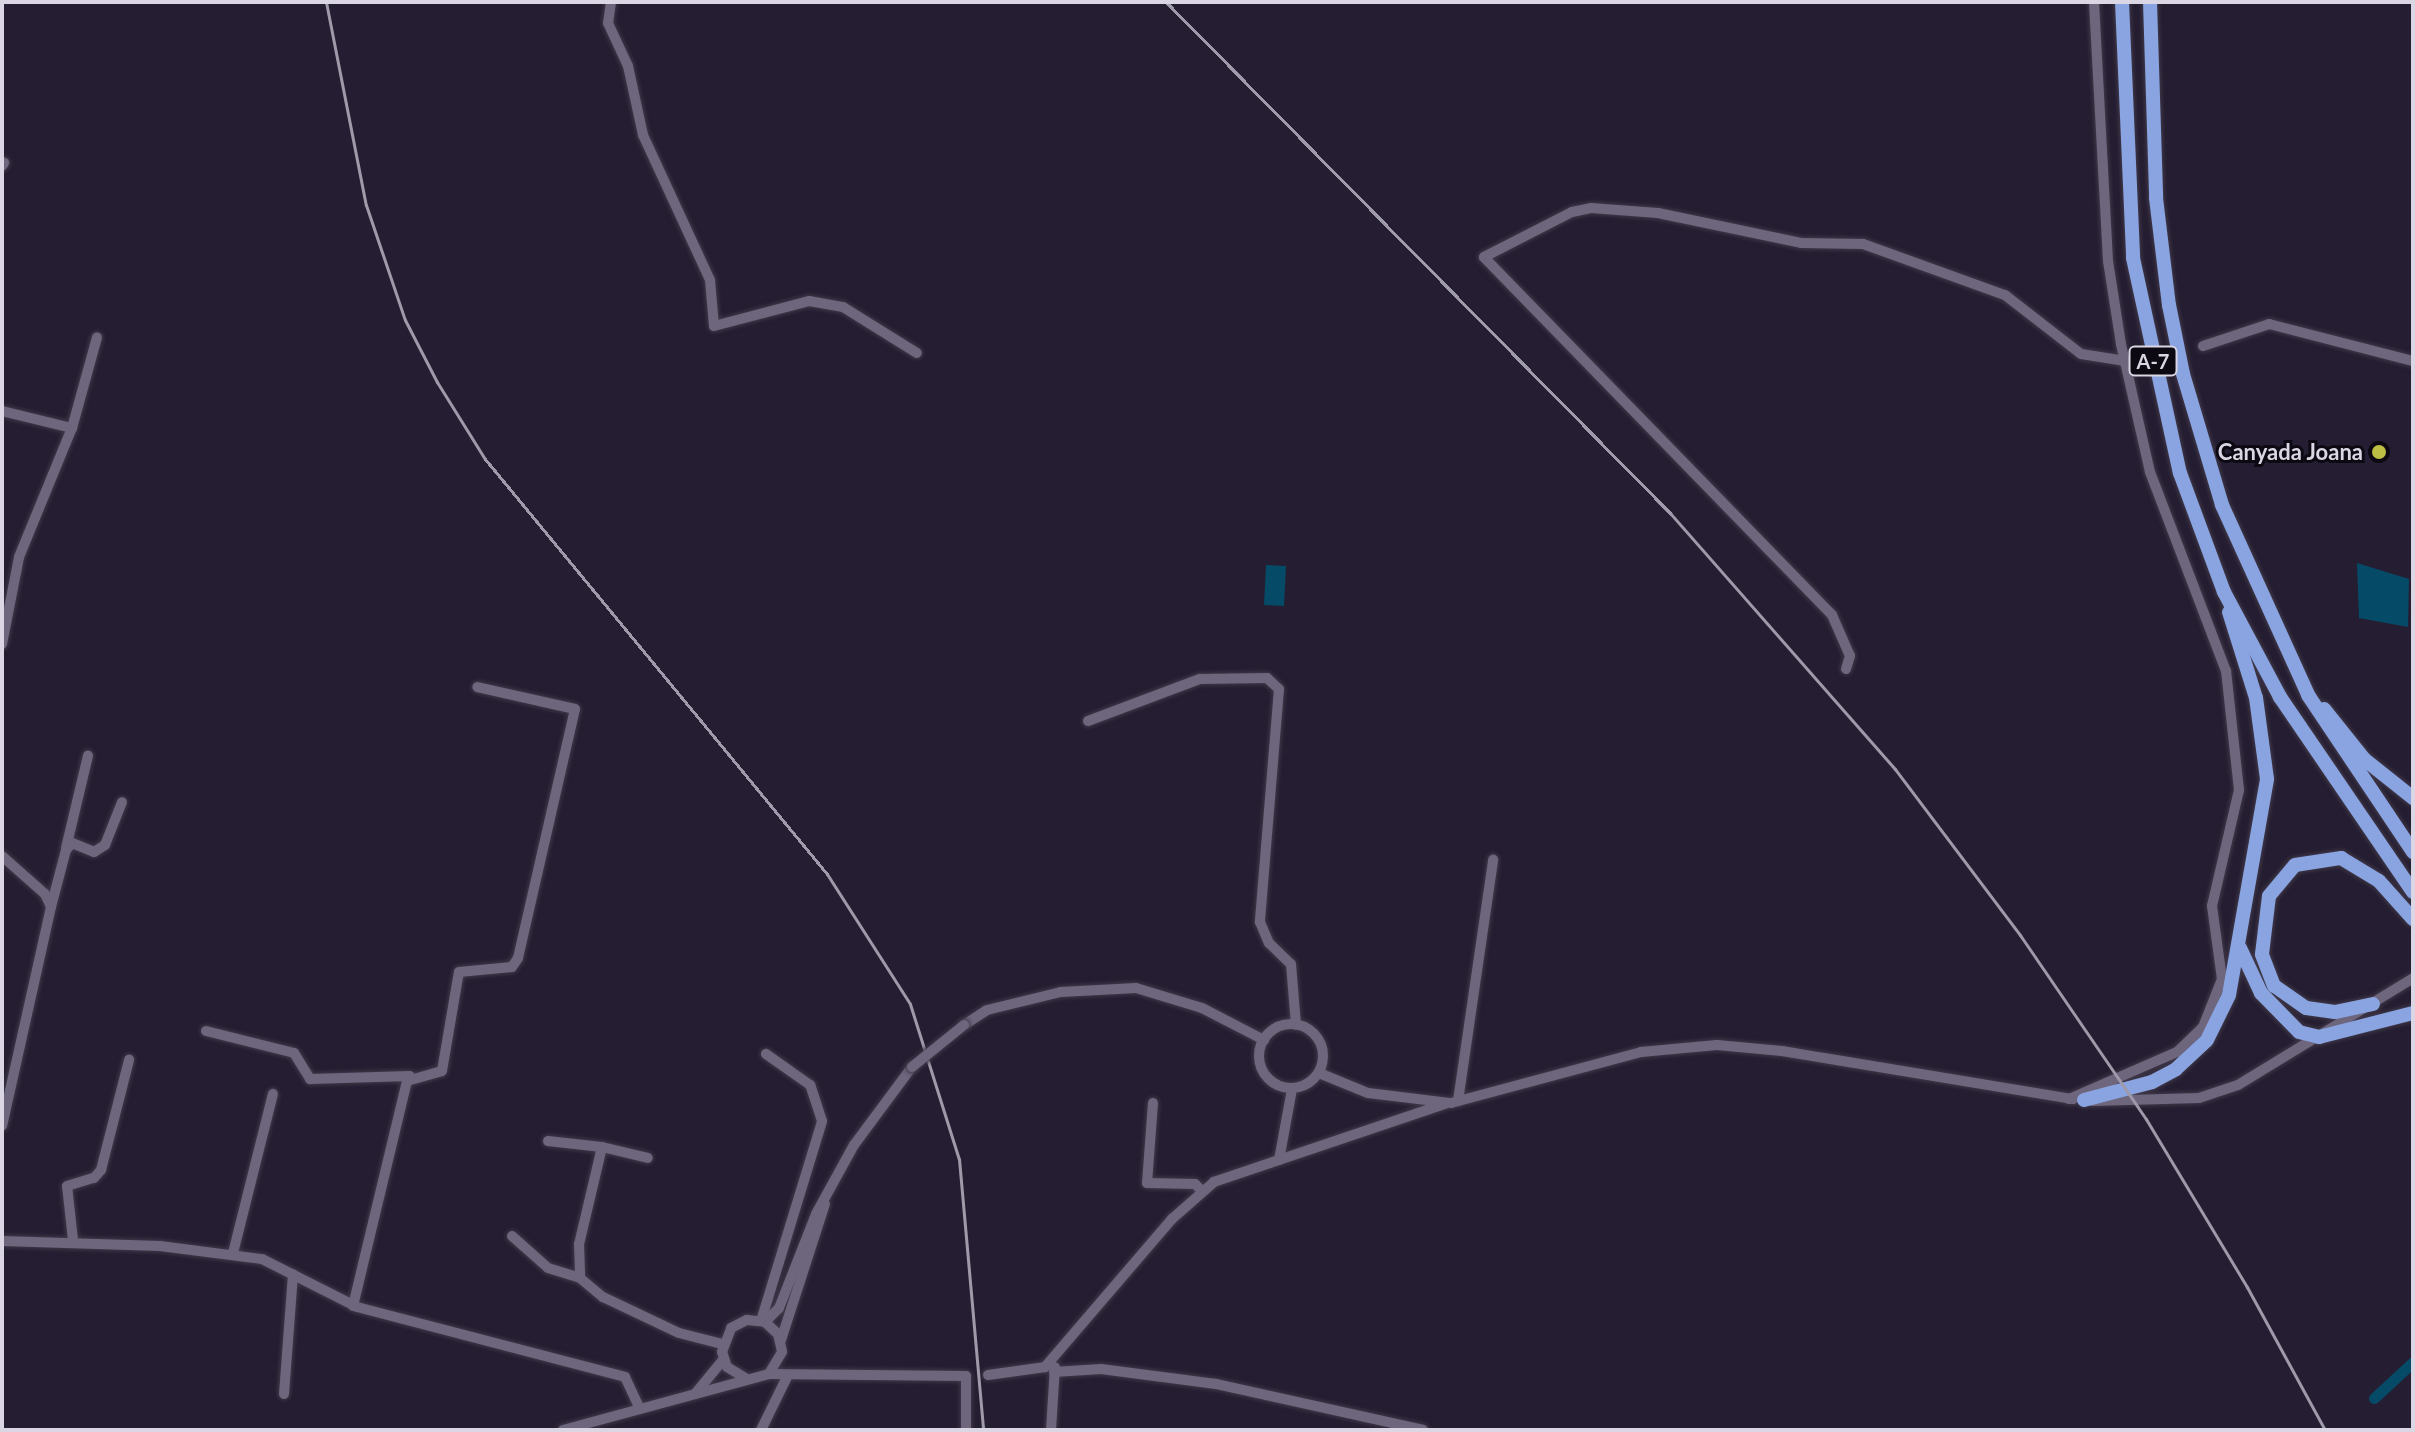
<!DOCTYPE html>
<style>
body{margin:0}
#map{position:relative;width:2415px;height:1432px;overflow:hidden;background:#251d31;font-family:Lato,sans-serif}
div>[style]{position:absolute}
.water>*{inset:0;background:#054b67}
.canal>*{height:11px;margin:-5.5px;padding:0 5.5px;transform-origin:5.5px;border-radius:5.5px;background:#054b67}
.roads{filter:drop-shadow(0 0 2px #3f3949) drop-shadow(0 0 2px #3f3949)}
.minor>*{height:10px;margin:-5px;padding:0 5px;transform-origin:5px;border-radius:5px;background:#6e667d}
.minor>.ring{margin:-5px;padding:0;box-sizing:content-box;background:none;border:10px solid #6e667d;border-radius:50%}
.highway>*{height:14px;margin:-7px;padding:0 7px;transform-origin:7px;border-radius:7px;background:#8aa4e1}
.rail>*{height:3px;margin:-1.5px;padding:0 1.5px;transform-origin:1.5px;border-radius:1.5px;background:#9f9aaa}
.bridges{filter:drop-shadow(0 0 2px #3f3949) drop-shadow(0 0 2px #3f3949)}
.minor-bridge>*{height:10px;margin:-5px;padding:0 5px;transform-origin:5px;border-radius:5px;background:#6e667d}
.dots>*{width:22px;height:22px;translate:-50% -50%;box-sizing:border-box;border:4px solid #0c0912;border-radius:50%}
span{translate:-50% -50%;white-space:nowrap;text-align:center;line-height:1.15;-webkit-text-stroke:6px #0c0912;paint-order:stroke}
.shield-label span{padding:2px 6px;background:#0c0912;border:2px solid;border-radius:6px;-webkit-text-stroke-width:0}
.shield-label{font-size:20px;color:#dad6e4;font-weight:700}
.poi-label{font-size:22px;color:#dad6e4;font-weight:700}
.right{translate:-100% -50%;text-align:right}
.frame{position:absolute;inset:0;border:4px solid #dad6e4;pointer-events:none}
</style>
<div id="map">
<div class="water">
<i style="clip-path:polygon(2357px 563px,2409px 579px,2408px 627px,2359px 618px)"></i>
<i style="clip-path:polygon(1266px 565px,1286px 566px,1284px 606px,1264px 605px)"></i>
</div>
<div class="canal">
<i style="left:2374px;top:1398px;width:53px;rotate:-42.7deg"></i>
</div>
<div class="roads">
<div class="minor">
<i style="left:611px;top:2px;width:21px;rotate:98deg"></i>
<i style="left:608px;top:23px;width:47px;rotate:65.1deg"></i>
<i style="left:628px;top:66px;width:71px;rotate:77.7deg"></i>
<i style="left:643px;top:135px;width:160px;rotate:65.2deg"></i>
<i style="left:710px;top:280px;width:46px;rotate:85deg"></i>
<i style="left:714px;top:326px;width:98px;rotate:-14.7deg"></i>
<i style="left:809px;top:301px;width:35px;rotate:10deg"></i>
<i style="left:843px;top:307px;width:87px;rotate:31.9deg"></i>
<i style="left:2px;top:166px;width:4px;rotate:-56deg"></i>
<i style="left:2203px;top:346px;width:70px;rotate:-18.4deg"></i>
<i style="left:2269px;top:324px;width:149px;rotate:14.4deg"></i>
<i style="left:2px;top:411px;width:72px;rotate:13.7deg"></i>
<i style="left:2px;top:644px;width:89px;rotate:-78.9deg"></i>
<i style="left:19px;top:557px;width:139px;rotate:-67.7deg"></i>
<i style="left:72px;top:428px;width:94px;rotate:-74.6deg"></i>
<i style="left:1846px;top:669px;width:14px;rotate:-73deg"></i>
<i style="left:1850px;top:656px;width:45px;rotate:-113.7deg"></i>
<i style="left:1832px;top:615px;width:499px;rotate:-134.2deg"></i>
<i style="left:1484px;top:257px;width:99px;rotate:-27.1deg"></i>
<i style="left:1572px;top:212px;width:19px;rotate:-12deg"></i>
<i style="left:1591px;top:208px;width:67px;rotate:4.3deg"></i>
<i style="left:1658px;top:213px;width:146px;rotate:11.8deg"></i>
<i style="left:1801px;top:243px;width:62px;rotate:0.9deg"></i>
<i style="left:1863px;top:244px;width:151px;rotate:19.8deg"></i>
<i style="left:2005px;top:295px;width:96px;rotate:37.8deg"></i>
<i style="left:2081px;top:354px;width:45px;rotate:9deg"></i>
<i style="left:1088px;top:721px;width:120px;rotate:-20.6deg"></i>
<i style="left:1200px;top:679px;width:67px;rotate:-0.9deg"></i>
<i style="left:1267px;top:678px;width:16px;rotate:43deg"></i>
<i style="left:1279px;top:689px;width:234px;rotate:94.7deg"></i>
<i style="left:1260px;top:922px;width:23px;rotate:67deg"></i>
<i style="left:1269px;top:943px;width:30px;rotate:44deg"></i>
<i style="left:1291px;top:964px;width:61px;rotate:85.3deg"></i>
<i style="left:66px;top:848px;width:95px;rotate:-76.6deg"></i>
<i style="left:2px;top:856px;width:57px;rotate:41.5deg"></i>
<i style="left:45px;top:894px;width:14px;rotate:65deg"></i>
<i style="left:51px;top:907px;width:224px;rotate:102.6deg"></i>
<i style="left:51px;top:907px;width:59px;rotate:-75.3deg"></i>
<i style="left:66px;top:850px;width:9px;rotate:-49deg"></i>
<i style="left:72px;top:843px;width:24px;rotate:22deg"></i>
<i style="left:94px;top:852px;width:13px;rotate:-32deg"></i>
<i style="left:105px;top:845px;width:46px;rotate:-68.4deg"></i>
<i class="ring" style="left:1259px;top:1024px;width:54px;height:54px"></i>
<i style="left:964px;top:1025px;width:27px;rotate:-33deg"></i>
<i style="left:987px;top:1010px;width:76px;rotate:-13.7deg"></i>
<i style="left:1061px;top:992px;width:75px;rotate:-3.1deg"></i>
<i style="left:1136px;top:988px;width:69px;rotate:16.9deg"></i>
<i style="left:1202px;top:1008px;width:70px;rotate:27.3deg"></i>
<i style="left:206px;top:1031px;width:91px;rotate:14deg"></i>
<i style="left:294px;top:1053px;width:31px;rotate:58deg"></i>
<i style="left:310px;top:1079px;width:100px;rotate:-1.7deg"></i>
<i style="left:1319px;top:1073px;width:53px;rotate:22.2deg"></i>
<i style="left:1368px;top:1093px;width:84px;rotate:6.9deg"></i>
<i style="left:1451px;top:1103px;width:197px;rotate:-15deg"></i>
<i style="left:1641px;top:1052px;width:76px;rotate:-5.3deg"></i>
<i style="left:1717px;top:1045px;width:65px;rotate:5.3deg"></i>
<i style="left:1782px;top:1051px;width:295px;rotate:9.4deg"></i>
<i style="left:2069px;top:1099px;width:118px;rotate:-23.5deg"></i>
<i style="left:2177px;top:1052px;width:36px;rotate:-44deg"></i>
<i style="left:2203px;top:1027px;width:52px;rotate:-68.4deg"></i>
<i style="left:2222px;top:979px;width:74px;rotate:-97.8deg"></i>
<i style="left:2212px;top:906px;width:119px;rotate:-76.9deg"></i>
<i style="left:2239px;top:790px;width:120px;rotate:-96.2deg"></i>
<i style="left:2226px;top:671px;width:213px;rotate:-110.9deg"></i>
<i style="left:2150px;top:472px;width:131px;rotate:-102.8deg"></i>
<i style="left:2121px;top:344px;width:84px;rotate:-98.9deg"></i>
<i style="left:2108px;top:261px;width:259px;rotate:-93.1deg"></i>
<i style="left:1458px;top:1101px;width:244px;rotate:-81.7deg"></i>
<i style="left:2093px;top:1101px;width:106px;rotate:-1.6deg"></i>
<i style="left:2199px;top:1098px;width:41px;rotate:-18.4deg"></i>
<i style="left:2238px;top:1085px;width:205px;rotate:-31.4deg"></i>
<i style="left:1153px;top:1103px;width:80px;rotate:94.3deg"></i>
<i style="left:1147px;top:1183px;width:48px;rotate:1.2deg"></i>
<i style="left:1195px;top:1184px;width:10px;rotate:45deg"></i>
<i style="left:548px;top:1141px;width:54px;rotate:6.3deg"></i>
<i style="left:602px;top:1147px;width:100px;rotate:103.3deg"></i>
<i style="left:579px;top:1244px;width:34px;rotate:88deg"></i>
<i style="left:580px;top:1278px;width:30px;rotate:40deg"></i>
<i style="left:603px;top:1297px;width:84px;rotate:25.3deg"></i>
<i style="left:679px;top:1333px;width:44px;rotate:14.3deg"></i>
<i style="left:602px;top:1147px;width:47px;rotate:13.4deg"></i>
<i style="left:1279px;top:1160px;width:72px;rotate:-79.6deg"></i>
<i style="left:512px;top:1236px;width:48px;rotate:41.6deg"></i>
<i style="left:548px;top:1268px;width:34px;rotate:17deg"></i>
<i style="left:73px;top:1240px;width:54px;rotate:-96.3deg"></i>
<i style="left:67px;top:1186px;width:28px;rotate:-17deg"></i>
<i style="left:94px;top:1178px;width:11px;rotate:-49deg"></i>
<i style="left:101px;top:1170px;width:114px;rotate:-75.7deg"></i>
<i style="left:2px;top:1241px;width:158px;rotate:1.8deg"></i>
<i style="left:160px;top:1246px;width:103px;rotate:7.3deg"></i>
<i style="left:262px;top:1259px;width:106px;rotate:26.8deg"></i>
<i style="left:357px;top:1307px;width:277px;rotate:14.6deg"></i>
<i style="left:625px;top:1377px;width:35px;rotate:65deg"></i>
<i style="left:233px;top:1253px;width:164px;rotate:-75.9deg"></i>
<i style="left:353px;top:1306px;width:231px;rotate:-76.5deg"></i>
<i style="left:407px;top:1081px;width:36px;rotate:-16deg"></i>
<i style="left:442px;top:1071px;width:100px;rotate:-80.3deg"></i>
<i style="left:459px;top:972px;width:53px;rotate:-5.4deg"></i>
<i style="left:512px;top:967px;width:11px;rotate:-56deg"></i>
<i style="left:518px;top:958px;width:255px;rotate:-77.1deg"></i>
<i style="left:575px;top:709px;width:100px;rotate:-167.3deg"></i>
<i style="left:761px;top:1321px;width:209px;rotate:-73deg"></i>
<i style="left:822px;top:1121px;width:38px;rotate:-108deg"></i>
<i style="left:810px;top:1085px;width:54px;rotate:-144.8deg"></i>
<i style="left:765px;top:1322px;width:20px;rotate:-45deg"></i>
<i style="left:779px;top:1308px;width:101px;rotate:-68.5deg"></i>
<i style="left:816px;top:1214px;width:79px;rotate:-61.2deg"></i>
<i style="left:854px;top:1145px;width:97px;rotate:-53.4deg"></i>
<i style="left:781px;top:1340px;width:143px;rotate:-72.1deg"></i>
<i style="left:1054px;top:1372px;width:47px;rotate:-3.7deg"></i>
<i style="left:1101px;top:1369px;width:116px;rotate:7.4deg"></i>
<i style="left:1216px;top:1384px;width:212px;rotate:12.5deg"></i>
<i style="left:988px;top:1375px;width:58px;rotate:-8deg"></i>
<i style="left:1045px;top:1367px;width:195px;rotate:-49.4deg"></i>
<i style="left:1172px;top:1219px;width:56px;rotate:-41.4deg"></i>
<i style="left:1214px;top:1182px;width:244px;rotate:-18.7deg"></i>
<i style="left:747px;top:1379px;width:23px;rotate:-149deg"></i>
<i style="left:727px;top:1367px;width:16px;rotate:-108deg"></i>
<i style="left:722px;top:1352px;width:26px;rotate:-69deg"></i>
<i style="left:731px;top:1328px;width:18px;rotate:-27deg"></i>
<i style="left:747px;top:1320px;width:18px;rotate:6deg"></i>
<i style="left:765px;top:1322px;width:18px;rotate:43deg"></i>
<i style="left:778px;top:1334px;width:18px;rotate:77deg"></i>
<i style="left:782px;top:1352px;width:26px;rotate:121deg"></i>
<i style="left:284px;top:1394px;width:120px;rotate:-85.7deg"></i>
<i style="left:695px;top:1394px;width:44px;rotate:-50.5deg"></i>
<i style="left:563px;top:1430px;width:213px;rotate:-15.2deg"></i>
<i style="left:769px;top:1374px;width:197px;rotate:0.6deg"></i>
<i style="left:966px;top:1376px;width:54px;rotate:90deg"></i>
<i style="left:761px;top:1430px;width:61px;rotate:-63.9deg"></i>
<i style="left:1051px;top:1430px;width:63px;rotate:-86.4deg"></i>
</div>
<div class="highway">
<i style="left:2122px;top:2px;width:256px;rotate:87.5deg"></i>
<i style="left:2133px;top:258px;width:220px;rotate:77.7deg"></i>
<i style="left:2180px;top:473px;width:127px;rotate:69.7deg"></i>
<i style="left:2224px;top:592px;width:119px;rotate:61.9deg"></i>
<i style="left:2280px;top:697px;width:236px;rotate:55.7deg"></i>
<i style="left:2150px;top:2px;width:196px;rotate:88.2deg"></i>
<i style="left:2156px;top:198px;width:108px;rotate:83.1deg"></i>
<i style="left:2169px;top:305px;width:70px;rotate:78.5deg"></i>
<i style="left:2183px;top:374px;width:137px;rotate:73.4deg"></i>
<i style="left:2222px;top:505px;width:209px;rotate:65.6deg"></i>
<i style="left:2308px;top:695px;width:189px;rotate:56.2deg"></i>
<i style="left:2324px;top:709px;width:64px;rotate:51.3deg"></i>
<i style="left:2364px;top:759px;width:63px;rotate:38.5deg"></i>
<i style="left:2240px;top:948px;width:50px;rotate:65deg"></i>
<i style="left:2261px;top:993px;width:54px;rotate:45.7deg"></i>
<i style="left:2299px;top:1032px;width:21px;rotate:14deg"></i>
<i style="left:2319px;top:1037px;width:97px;rotate:-14.3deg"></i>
<i style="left:2373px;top:1004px;width:39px;rotate:168deg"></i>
<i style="left:2335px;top:1012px;width:29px;rotate:-172deg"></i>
<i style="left:2306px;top:1008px;width:39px;rotate:-145deg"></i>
<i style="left:2274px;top:986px;width:34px;rotate:-111deg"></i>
<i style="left:2262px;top:954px;width:58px;rotate:-83.1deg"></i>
<i style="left:2269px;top:896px;width:40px;rotate:-50deg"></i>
<i style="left:2295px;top:865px;width:47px;rotate:-8.7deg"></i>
<i style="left:2341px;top:858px;width:44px;rotate:31.2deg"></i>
<i style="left:2379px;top:881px;width:51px;rotate:48.2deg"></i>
<i style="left:2084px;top:1100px;width:70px;rotate:-14.8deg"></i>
<i style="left:2152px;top:1082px;width:27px;rotate:-28deg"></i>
<i style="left:2176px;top:1069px;width:42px;rotate:-43.1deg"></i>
<i style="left:2207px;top:1040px;width:50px;rotate:-63.9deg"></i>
<i style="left:2229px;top:995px;width:219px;rotate:-80deg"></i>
<i style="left:2267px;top:779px;width:82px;rotate:-97.7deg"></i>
<i style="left:2256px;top:698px;width:90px;rotate:-107.4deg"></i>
</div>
</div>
<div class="rail">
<i style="left:326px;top:2px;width:207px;rotate:78.9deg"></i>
<i style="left:366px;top:205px;width:121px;rotate:71.3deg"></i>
<i style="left:405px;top:320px;width:70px;rotate:62.7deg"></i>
<i style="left:437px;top:382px;width:91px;rotate:58.1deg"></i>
<i style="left:485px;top:459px;width:538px;rotate:50.51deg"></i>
<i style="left:827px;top:874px;width:154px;rotate:57.4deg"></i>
<i style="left:910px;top:1004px;width:163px;rotate:72.5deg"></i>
<i style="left:959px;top:1159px;width:272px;rotate:84.9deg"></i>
<i style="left:1166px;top:2px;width:718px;rotate:45.4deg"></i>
<i style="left:1670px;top:513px;width:341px;rotate:48.7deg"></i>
<i style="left:1895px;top:769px;width:208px;rotate:53deg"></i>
<i style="left:2020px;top:935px;width:223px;rotate:55.6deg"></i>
<i style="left:2146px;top:1119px;width:196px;rotate:59deg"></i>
<i style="left:2247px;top:1287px;width:163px;rotate:61.4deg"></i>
</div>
<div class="bridges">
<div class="minor-bridge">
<i style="left:912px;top:1067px;width:67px;rotate:-38.9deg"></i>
</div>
</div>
<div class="dots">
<i style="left:2379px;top:452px;background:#bcbf43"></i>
</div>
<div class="shield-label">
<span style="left:2153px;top:361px">A-7</span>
</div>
<div class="poi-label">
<span class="right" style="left:2363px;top:452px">Canyada Joana</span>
</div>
<div class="frame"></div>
</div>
